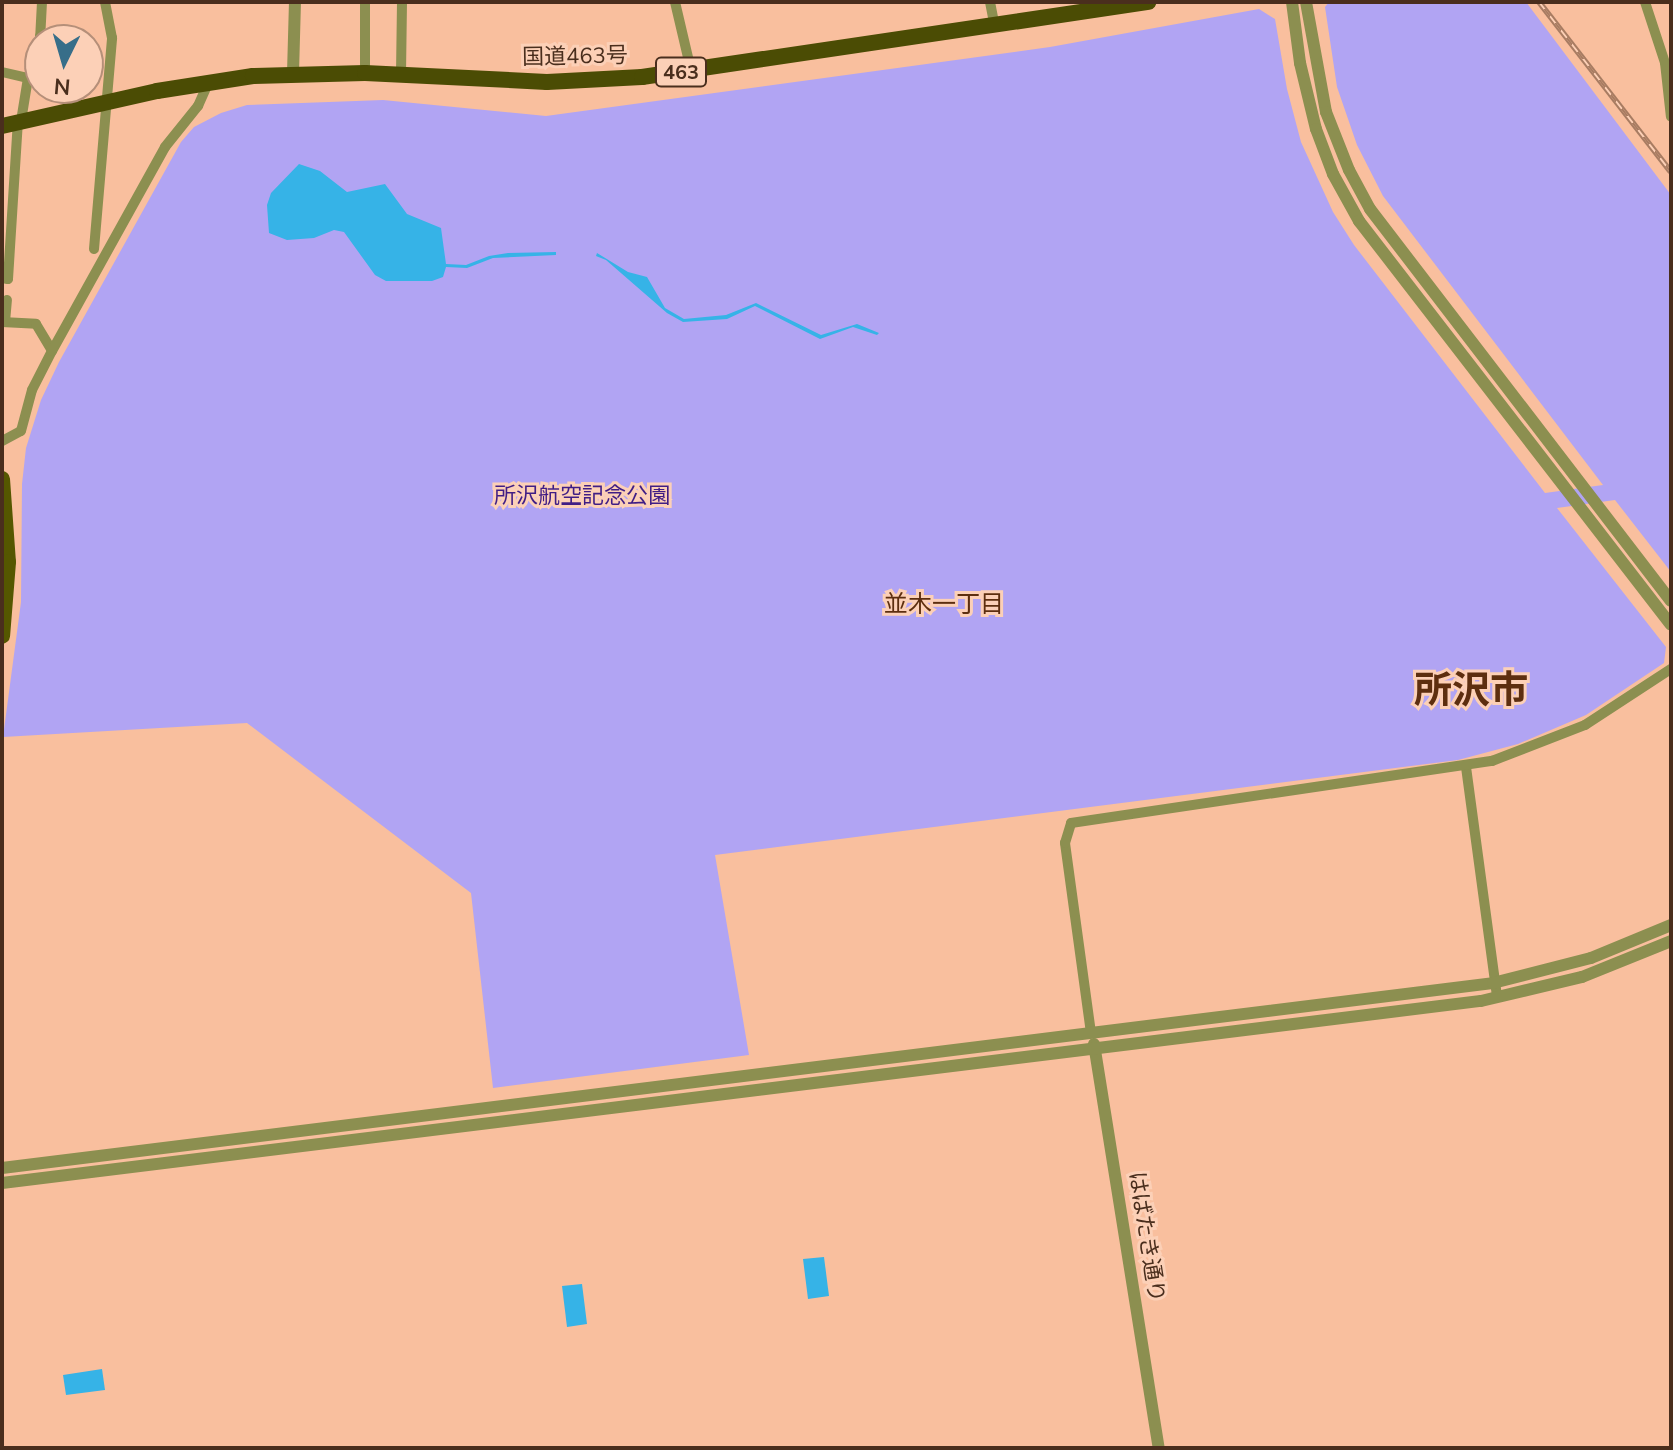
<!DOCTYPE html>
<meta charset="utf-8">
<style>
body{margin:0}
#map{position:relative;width:1673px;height:1450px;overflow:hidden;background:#f9bf9e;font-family:"Nunito Sans","Noto Sans JP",sans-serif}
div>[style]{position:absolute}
.green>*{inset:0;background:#b1a4f3}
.water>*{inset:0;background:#36b3e7}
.minor>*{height:10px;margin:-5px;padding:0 5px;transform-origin:5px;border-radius:5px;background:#8c8f50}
.tertiary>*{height:12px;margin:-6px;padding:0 6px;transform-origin:6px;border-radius:6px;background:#8c8f50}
.primary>*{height:16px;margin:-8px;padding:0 8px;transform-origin:8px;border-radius:8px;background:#555700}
.trunk>*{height:16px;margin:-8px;padding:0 8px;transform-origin:8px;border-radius:8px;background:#4b4c04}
.rail>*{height:6px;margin-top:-3px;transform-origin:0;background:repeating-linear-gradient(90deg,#fcd0b7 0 9px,#a87c62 0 18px);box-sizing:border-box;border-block:2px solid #a87c62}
span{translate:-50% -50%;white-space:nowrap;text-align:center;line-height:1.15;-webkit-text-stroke:6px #fcd0b7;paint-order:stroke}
.shield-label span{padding:2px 6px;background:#fcd0b7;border:2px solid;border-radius:6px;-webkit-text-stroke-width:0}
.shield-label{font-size:20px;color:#4a2e1d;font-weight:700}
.street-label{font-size:22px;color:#4a2e1d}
.park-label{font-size:22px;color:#401d85}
.neighbourhood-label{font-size:24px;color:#5d2e0f}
.town-label{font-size:38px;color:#5d2e0f;font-weight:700}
.frame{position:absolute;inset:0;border:4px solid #4a2e1d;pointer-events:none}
.north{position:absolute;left:24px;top:24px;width:80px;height:80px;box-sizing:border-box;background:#fcd0b7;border:2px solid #b58f79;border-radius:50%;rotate:185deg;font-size:22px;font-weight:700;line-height:32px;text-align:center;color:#4a2e1d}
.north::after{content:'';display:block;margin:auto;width:28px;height:36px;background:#376e89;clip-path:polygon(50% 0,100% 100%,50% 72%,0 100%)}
</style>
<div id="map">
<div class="green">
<i style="clip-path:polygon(1329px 2px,1526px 2px,1671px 195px,1671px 572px,1615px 500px,1557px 508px,1666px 647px,1664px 663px,1586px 715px,1518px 744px,1458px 760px,715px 855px,749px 1055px,493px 1088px,471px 893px,247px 723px,3px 737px,21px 602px,22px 484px,26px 448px,41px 400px,59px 362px,181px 142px,194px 127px,221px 113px,247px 105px,383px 100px,546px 116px,1050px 47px,1259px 9px,1275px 19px,1287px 89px,1301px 142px,1333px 212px,1354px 245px,1545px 493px,1603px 485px,1383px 196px,1357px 145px,1337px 87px,1325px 7px)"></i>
</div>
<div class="water">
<i style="clip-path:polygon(299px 164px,320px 171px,347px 192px,385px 184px,407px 214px,441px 228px,446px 264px,466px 265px,489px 256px,508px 253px,556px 252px,556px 255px,493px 258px,467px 268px,446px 267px,443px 277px,432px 281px,386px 281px,375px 275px,344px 232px,334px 230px,314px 238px,287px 240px,269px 233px,267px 205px,271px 193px)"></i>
<i style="clip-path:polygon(597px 253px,628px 272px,647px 277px,665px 308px,684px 319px,726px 315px,756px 303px,821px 335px,857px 324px,879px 333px,877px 335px,853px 327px,820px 339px,755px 306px,727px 319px,683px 322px,667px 313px,606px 260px,596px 256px)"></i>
<i style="clip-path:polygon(824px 1257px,829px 1296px,808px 1299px,803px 1259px)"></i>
<i style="clip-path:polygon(582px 1284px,587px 1324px,567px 1327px,562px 1286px)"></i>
<i style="clip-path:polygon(102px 1369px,105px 1390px,66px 1395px,63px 1375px)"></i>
</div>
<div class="minor">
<i style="left:42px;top:2px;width:34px;rotate:93deg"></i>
<i style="left:40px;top:36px;width:16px;rotate:15deg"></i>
<i style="left:675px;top:2px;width:70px;rotate:76.8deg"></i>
<i style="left:990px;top:2px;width:25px;rotate:79deg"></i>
<i style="left:1645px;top:2px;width:64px;rotate:71.8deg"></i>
<i style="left:1665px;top:63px;width:54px;rotate:83.7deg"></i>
<i style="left:2px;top:72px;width:27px;rotate:13deg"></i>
<i style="left:28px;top:78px;width:44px;rotate:99.2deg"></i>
<i style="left:365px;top:73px;width:71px;rotate:-90deg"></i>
<i style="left:401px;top:74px;width:72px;rotate:-89.2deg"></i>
<i style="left:28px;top:78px;width:13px;rotate:-18deg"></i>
<i style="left:94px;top:249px;width:212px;rotate:-85.1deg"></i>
<i style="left:112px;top:38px;width:37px;rotate:-101deg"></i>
<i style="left:2px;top:278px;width:6px;rotate:9deg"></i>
<i style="left:8px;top:279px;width:158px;rotate:-86.4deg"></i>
<i style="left:2px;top:322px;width:34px;rotate:3deg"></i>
<i style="left:36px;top:324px;width:31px;rotate:59deg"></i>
<i style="left:5px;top:322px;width:22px;rotate:-85deg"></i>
<i style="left:2px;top:441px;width:21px;rotate:-28deg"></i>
<i style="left:21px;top:431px;width:42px;rotate:-75deg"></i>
<i style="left:32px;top:390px;width:44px;rotate:-62.9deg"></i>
<i style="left:52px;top:351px;width:233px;rotate:-61deg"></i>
<i style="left:165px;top:147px;width:53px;rotate:-51.2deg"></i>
<i style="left:198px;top:106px;width:27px;rotate:-66deg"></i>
<i style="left:1466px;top:767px;width:232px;rotate:82.3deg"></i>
<i style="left:1091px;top:1033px;width:192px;rotate:-97.8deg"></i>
<i style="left:1065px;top:843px;width:21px;rotate:-73deg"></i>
<i style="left:1071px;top:823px;width:426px;rotate:-8.4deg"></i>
<i style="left:1492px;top:761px;width:100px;rotate:-21.2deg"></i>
<i style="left:1585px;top:725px;width:103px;rotate:-33.1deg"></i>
</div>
<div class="tertiary">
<i style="left:1292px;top:2px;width:62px;rotate:82.5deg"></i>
<i style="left:1300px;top:63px;width:68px;rotate:76.4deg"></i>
<i style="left:1316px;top:129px;width:48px;rotate:69.3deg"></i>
<i style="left:1333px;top:174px;width:54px;rotate:61deg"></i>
<i style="left:1359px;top:221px;width:510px;rotate:52.32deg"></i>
<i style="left:1306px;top:2px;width:112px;rotate:79.7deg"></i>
<i style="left:1326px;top:112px;width:62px;rotate:68.4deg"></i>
<i style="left:1349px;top:170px;width:44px;rotate:61.7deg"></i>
<i style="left:1370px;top:209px;width:494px;rotate:52.5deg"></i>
<i style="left:293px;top:73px;width:71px;rotate:-88.4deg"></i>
<i style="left:1094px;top:1044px;width:409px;rotate:80.9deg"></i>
<i style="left:2px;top:1168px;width:1502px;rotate:-7.07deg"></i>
<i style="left:1493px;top:983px;width:101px;rotate:-14.3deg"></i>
<i style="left:1591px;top:958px;width:87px;rotate:-22.4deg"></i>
<i style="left:2px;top:1183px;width:1490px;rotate:-7.02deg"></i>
<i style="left:1481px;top:1001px;width:104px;rotate:-13.4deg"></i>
<i style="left:1582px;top:977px;width:96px;rotate:-22deg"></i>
</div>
<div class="primary">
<i style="left:2px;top:479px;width:83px;rotate:85.9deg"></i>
<i style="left:8px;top:562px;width:74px;rotate:94.6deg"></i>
</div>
<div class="trunk">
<i style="left:2px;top:126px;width:159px;rotate:-12.7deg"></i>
<i style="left:157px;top:91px;width:97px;rotate:-8.9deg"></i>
<i style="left:253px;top:76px;width:112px;rotate:-1.5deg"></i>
<i style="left:365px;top:73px;width:182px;rotate:2.8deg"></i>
<i style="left:547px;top:82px;width:95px;rotate:-3deg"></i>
<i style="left:642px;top:77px;width:512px;rotate:-8.43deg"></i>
</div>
<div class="rail">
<i style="left:1539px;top:2px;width:215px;rotate:52.2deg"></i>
</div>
<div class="shield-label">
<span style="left:681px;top:72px">463</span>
</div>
<div class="street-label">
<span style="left:575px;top:57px;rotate:-1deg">国道463号</span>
<span style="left:1146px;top:1237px;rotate:81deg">はばたき通り</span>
</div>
<div class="park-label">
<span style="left:582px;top:497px">所沢航空記念公園</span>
</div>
<div class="neighbourhood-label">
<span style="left:944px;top:605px">並木一丁目</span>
</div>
<div class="town-label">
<span style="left:1471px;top:691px">所沢市</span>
</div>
<div class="frame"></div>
<div class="north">N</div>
</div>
